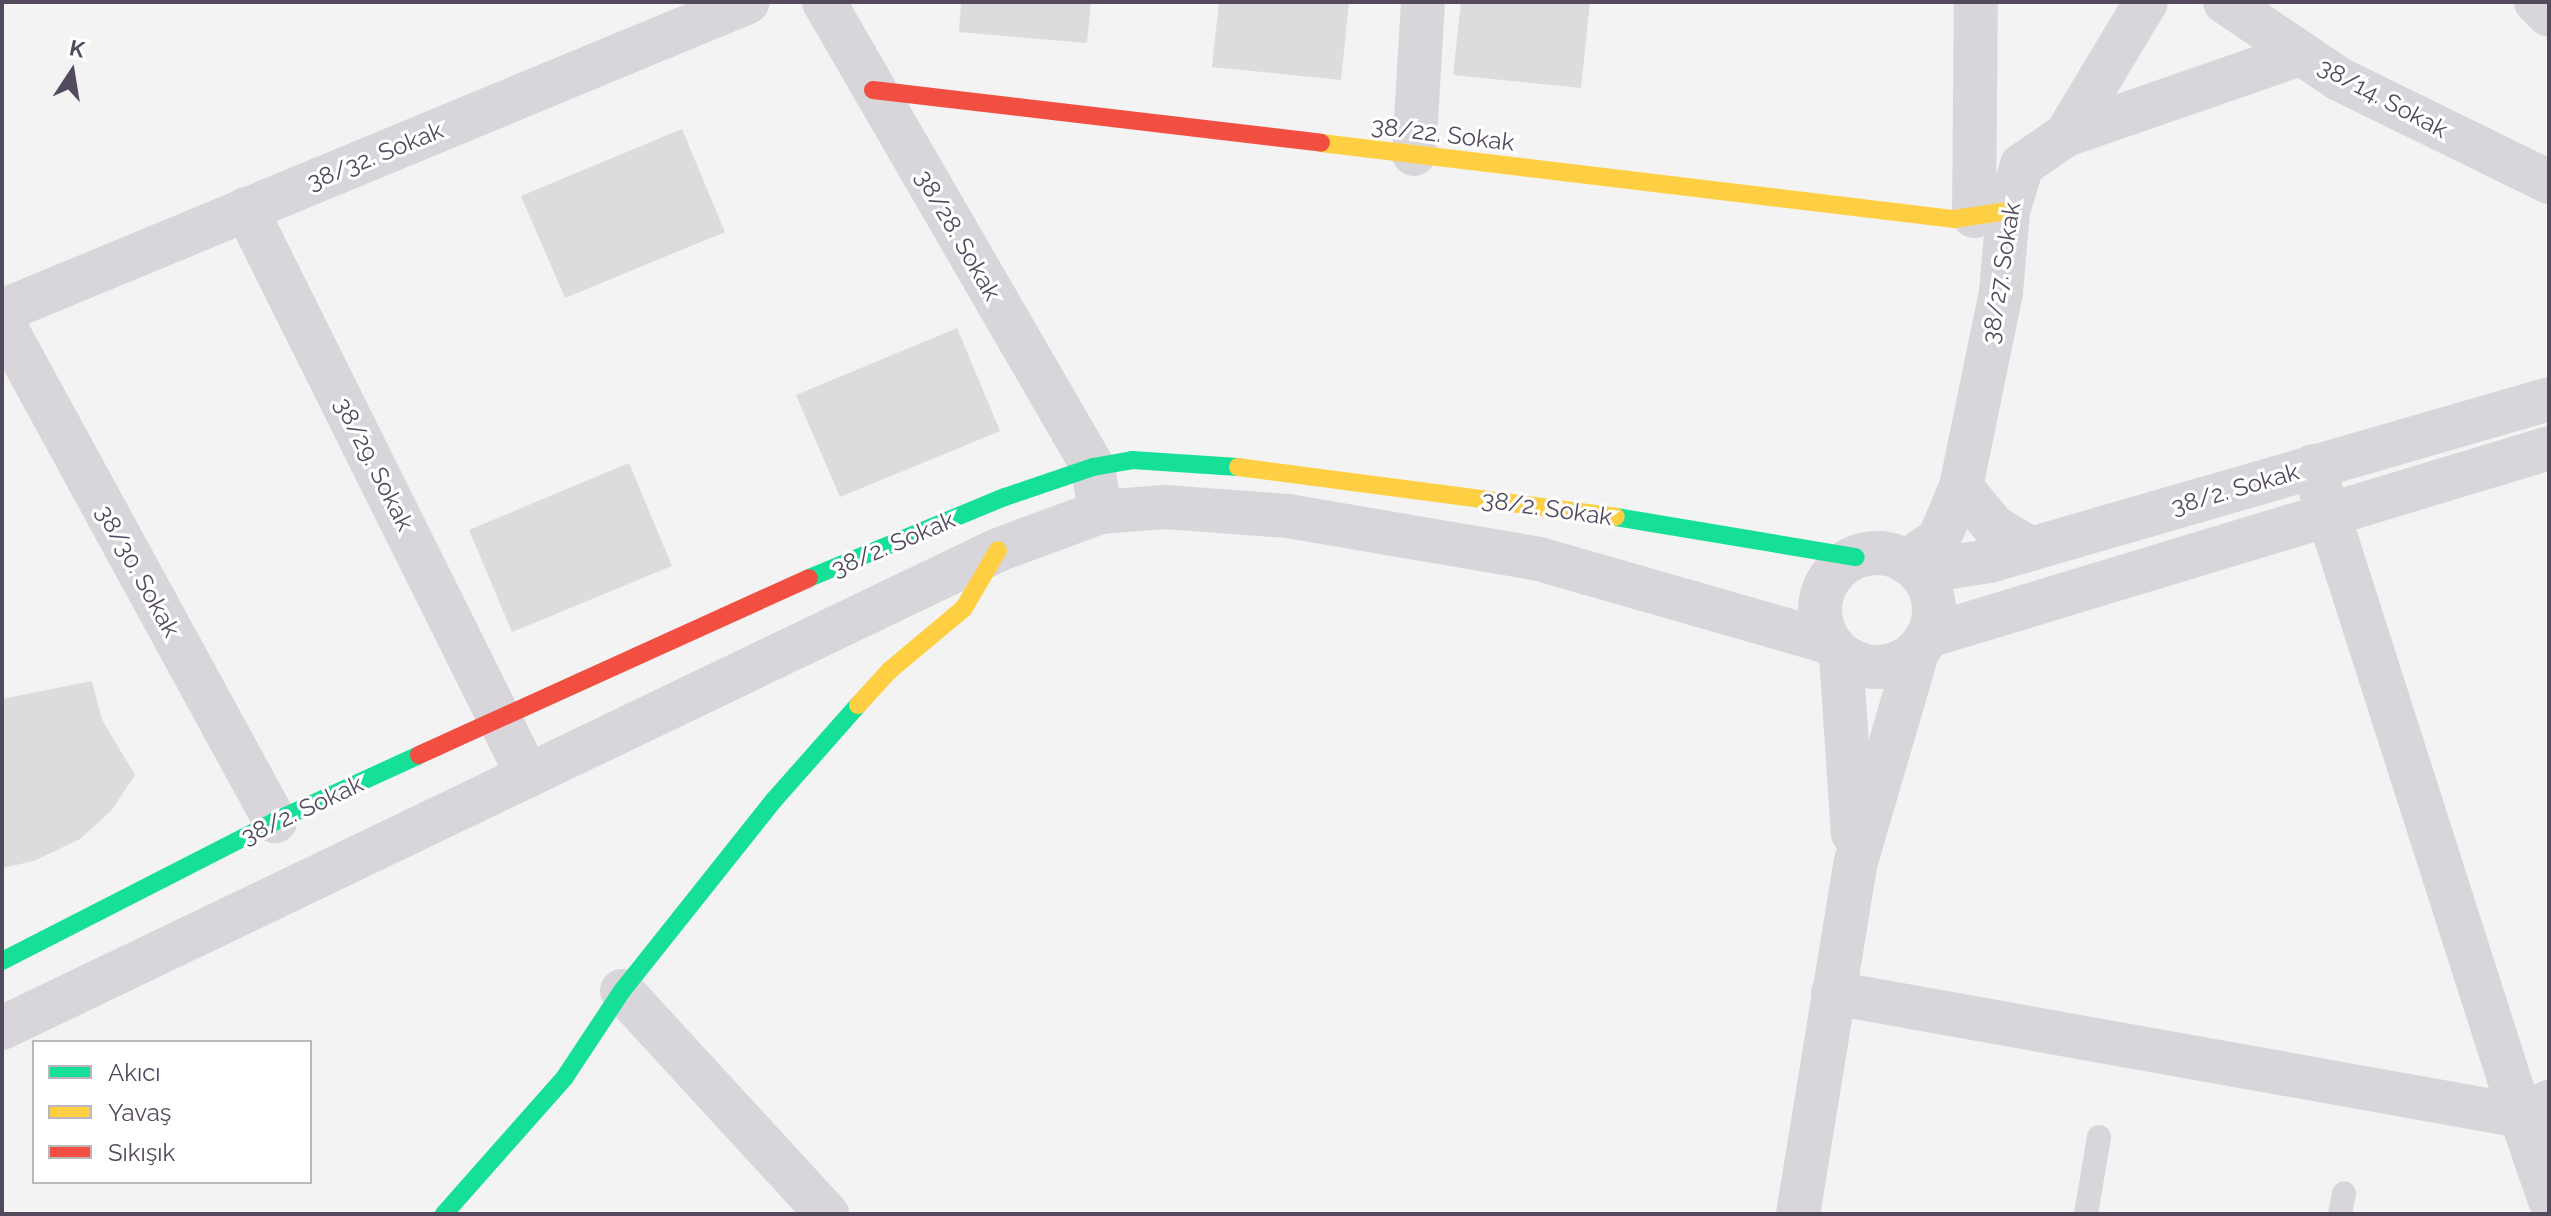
<!DOCTYPE html>
<meta charset="utf-8">
<style>
body{margin:0}
#map{position:relative;width:2551px;height:1216px;overflow:hidden;background:#f3f3f3;font-family:Raleway,sans-serif}
div>[style]{position:absolute}
.building>*{inset:0;background:#dcdbde}
.lane>*{height:24px;margin:-12px;padding:0 12px;transform-origin:12px;border-radius:12px;background:#d8d6da}
.street>*{height:44px;margin:-22px;padding:0 22px;transform-origin:22px;border-radius:22px;background:#d8d6da}
.street>.ring{margin:-22px;padding:0;box-sizing:content-box;background:none;border:44px solid #d8d6da;border-radius:50%}
.fast>*{height:18px;margin:-9px;padding:0 9px;transform-origin:9px;border-radius:9px;background:#16e098}
.slow>*{height:18px;margin:-9px;padding:0 9px;transform-origin:9px;border-radius:9px;background:#ffcf43}
.jam>*{height:18px;margin:-9px;padding:0 9px;transform-origin:9px;border-radius:9px;background:#f24e42}
span{translate:-50% -50%;white-space:nowrap;text-align:center;line-height:1.15;-webkit-text-stroke:6px #fff;paint-order:stroke}
.street-label{font-size:24px;color:#544a5e}
.frame{position:absolute;inset:0;border:4px solid #544a5e;pointer-events:none}
.legend{position:absolute;left:32px;top:1040px;width:280px;height:144px;box-sizing:border-box;background:#fff;border:2px solid #bbb7bf;margin:0;padding:10px 14px;list-style:none;font-size:24px;color:#544a5e}
.legend li{display:flex;align-items:center;gap:16px;height:40px}
.legend b{width:40px;border:2px solid #bbb7bf}
.north{position:absolute;left:32px;top:32px;width:80px;height:80px;-webkit-text-stroke:6px #fff;paint-order:stroke;rotate:12deg;font-size:22px;font-weight:700;line-height:32px;text-align:center;color:#544a5e}
.north::after{content:'';display:block;margin:auto;width:28px;height:36px;background:#544a5e;clip-path:polygon(50% 0,100% 100%,50% 72%,0 100%)}
</style>
<div id="map">
<div class="building">
<i style="clip-path:polygon(961px 2px,1091px 2px,1087px 43px,959px 32px)"></i>
<i style="clip-path:polygon(1219px 2px,1349px 2px,1341px 80px,1212px 67px)"></i>
<i style="clip-path:polygon(1461px 2px,1590px 2px,1581px 88px,1453px 75px)"></i>
<i style="clip-path:polygon(682px 129px,725px 232px,565px 298px,521px 196px)"></i>
<i style="clip-path:polygon(957px 328px,1000px 431px,840px 497px,796px 395px)"></i>
<i style="clip-path:polygon(629px 463px,672px 566px,512px 632px,469px 530px)"></i>
<i style="clip-path:polygon(92px 681px,102px 720px,135px 775px,111px 811px,80px 839px,34px 861px,2px 868px,2px 699px)"></i>
</div>
<div class="lane">
<i style="left:2086px;top:1214px;width:78px;rotate:-80.4deg"></i>
<i style="left:2340px;top:1214px;width:21px;rotate:-79deg"></i>
</div>
<div class="street">
<i style="left:824px;top:2px;width:537px;rotate:59.95deg"></i>
<i style="left:1093px;top:467px;width:36px;rotate:81deg"></i>
<i style="left:2225px;top:2px;width:138px;rotate:34deg"></i>
<i style="left:2339px;top:79px;width:234px;rotate:26.1deg"></i>
<i style="left:2536px;top:2px;width:18px;rotate:45deg"></i>
<i style="left:2066px;top:135px;width:155px;rotate:-59deg"></i>
<i style="left:1414px;top:154px;width:152px;rotate:-86.6deg"></i>
<i style="left:246px;top:209px;width:633px;rotate:63.56deg"></i>
<i style="left:1974px;top:216px;width:214px;rotate:-89.5deg"></i>
<i style="left:2px;top:311px;width:807px;rotate:-22.5deg"></i>
<i style="left:2px;top:321px;width:570px;rotate:61.37deg"></i>
<i style="left:2313px;top:466px;width:682px;rotate:72.26deg"></i>
<i style="left:2521px;top:1116px;width:36px;rotate:38deg"></i>
<i style="left:1961px;top:487px;width:52px;rotate:50.5deg"></i>
<i style="left:1994px;top:527px;width:43px;rotate:30.7deg"></i>
<i class="ring" style="left:1820px;top:553px;width:70px;height:70px"></i>
<i style="left:1906px;top:562px;width:40px;rotate:-34.9deg"></i>
<i style="left:1939px;top:539px;width:56px;rotate:-67.1deg"></i>
<i style="left:1961px;top:487px;width:199px;rotate:-78.4deg"></i>
<i style="left:2001px;top:292px;width:81px;rotate:-85.1deg"></i>
<i style="left:2008px;top:211px;width:48px;rotate:-73.1deg"></i>
<i style="left:2022px;top:165px;width:53px;rotate:-34.3deg"></i>
<i style="left:2066px;top:135px;width:248px;rotate:-19.1deg"></i>
<i style="left:1919px;top:572px;width:71px;rotate:-8.9deg"></i>
<i style="left:1989px;top:561px;width:583px;rotate:-16.13deg"></i>
<i style="left:1928px;top:636px;width:649px;rotate:-16.84deg"></i>
<i style="left:1841px;top:655px;width:179px;rotate:86.2deg"></i>
<i style="left:622px;top:991px;width:303px;rotate:47.4deg"></i>
<i style="left:1833px;top:993px;width:699px;rotate:10.14deg"></i>
<i style="left:2521px;top:1116px;width:31px;rotate:-27deg"></i>
<i style="left:2px;top:1028px;width:1105px;rotate:-25.64deg"></i>
<i style="left:998px;top:550px;width:109px;rotate:-20.4deg"></i>
<i style="left:1100px;top:512px;width:65px;rotate:-4.4deg"></i>
<i style="left:1165px;top:507px;width:123px;rotate:4.2deg"></i>
<i style="left:1288px;top:516px;width:255px;rotate:9.7deg"></i>
<i style="left:1539px;top:559px;width:302px;rotate:16deg"></i>
<i style="left:2521px;top:1116px;width:87px;rotate:71.1deg"></i>
<i style="left:1798px;top:1214px;width:354px;rotate:-80.7deg"></i>
<i style="left:1855px;top:865px;width:224px;rotate:-73.7deg"></i>
</div>
<div class="fast">
<i style="left:1616px;top:517px;width:243px;rotate:9.5deg"></i>
<i style="left:809px;top:578px;width:212px;rotate:-22.5deg"></i>
<i style="left:1005px;top:497px;width:93px;rotate:-18.8deg"></i>
<i style="left:1093px;top:467px;width:40px;rotate:-10deg"></i>
<i style="left:1132px;top:460px;width:106px;rotate:3.8deg"></i>
<i style="left:2px;top:961px;width:307px;rotate:-27.1deg"></i>
<i style="left:275px;top:821px;width:158px;rotate:-24.6deg"></i>
<i style="left:444px;top:1214px;width:183px;rotate:-48.5deg"></i>
<i style="left:565px;top:1077px;width:103px;rotate:-56.5deg"></i>
<i style="left:622px;top:991px;width:244px;rotate:-51.5deg"></i>
<i style="left:774px;top:800px;width:127px;rotate:-48.5deg"></i>
</div>
<div class="slow">
<i style="left:1321px;top:143px;width:638px;rotate:6.85deg"></i>
<i style="left:1954px;top:219px;width:55px;rotate:-8.4deg"></i>
<i style="left:1238px;top:467px;width:381px;rotate:7.5deg"></i>
<i style="left:858px;top:705px;width:46px;rotate:-47.6deg"></i>
<i style="left:889px;top:671px;width:98px;rotate:-40deg"></i>
<i style="left:964px;top:608px;width:67px;rotate:-59.6deg"></i>
</div>
<div class="jam">
<i style="left:873px;top:90px;width:451px;rotate:6.7deg"></i>
<i style="left:419px;top:755px;width:428px;rotate:-24.4deg"></i>
</div>
<div class="street-label">
<span style="left:2383px;top:98px;rotate:28deg">38/14. Sokak</span>
<span style="left:1443px;top:134px;rotate:7deg">38/22. Sokak</span>
<span style="left:375px;top:156px;rotate:-22deg">38/32. Sokak</span>
<span style="left:958px;top:235px;rotate:60deg">38/28. Sokak</span>
<span style="left:2001px;top:273px;rotate:-81deg">38/27. Sokak</span>
<span style="left:374px;top:464px;rotate:63deg">38/29. Sokak</span>
<span style="left:2235px;top:489px;rotate:-16deg">38/2. Sokak</span>
<span style="left:1547px;top:508px;rotate:8deg">38/2. Sokak</span>
<span style="left:893px;top:544px;rotate:-23deg">38/2. Sokak</span>
<span style="left:138px;top:571px;rotate:61deg">38/30. Sokak</span>
<span style="left:302px;top:810px;rotate:-25deg">38/2. Sokak</span>
</div>
<div class="frame"></div>
<ul class="legend">
<li><b style="height:10px;background:#16e098"></b>Akıcı</li>
<li><b style="height:10px;background:#ffcf43"></b>Yavaş</li>
<li><b style="height:10px;background:#f24e42"></b>Sıkışık</li>
</ul>
<div class="north">K</div>
</div>
